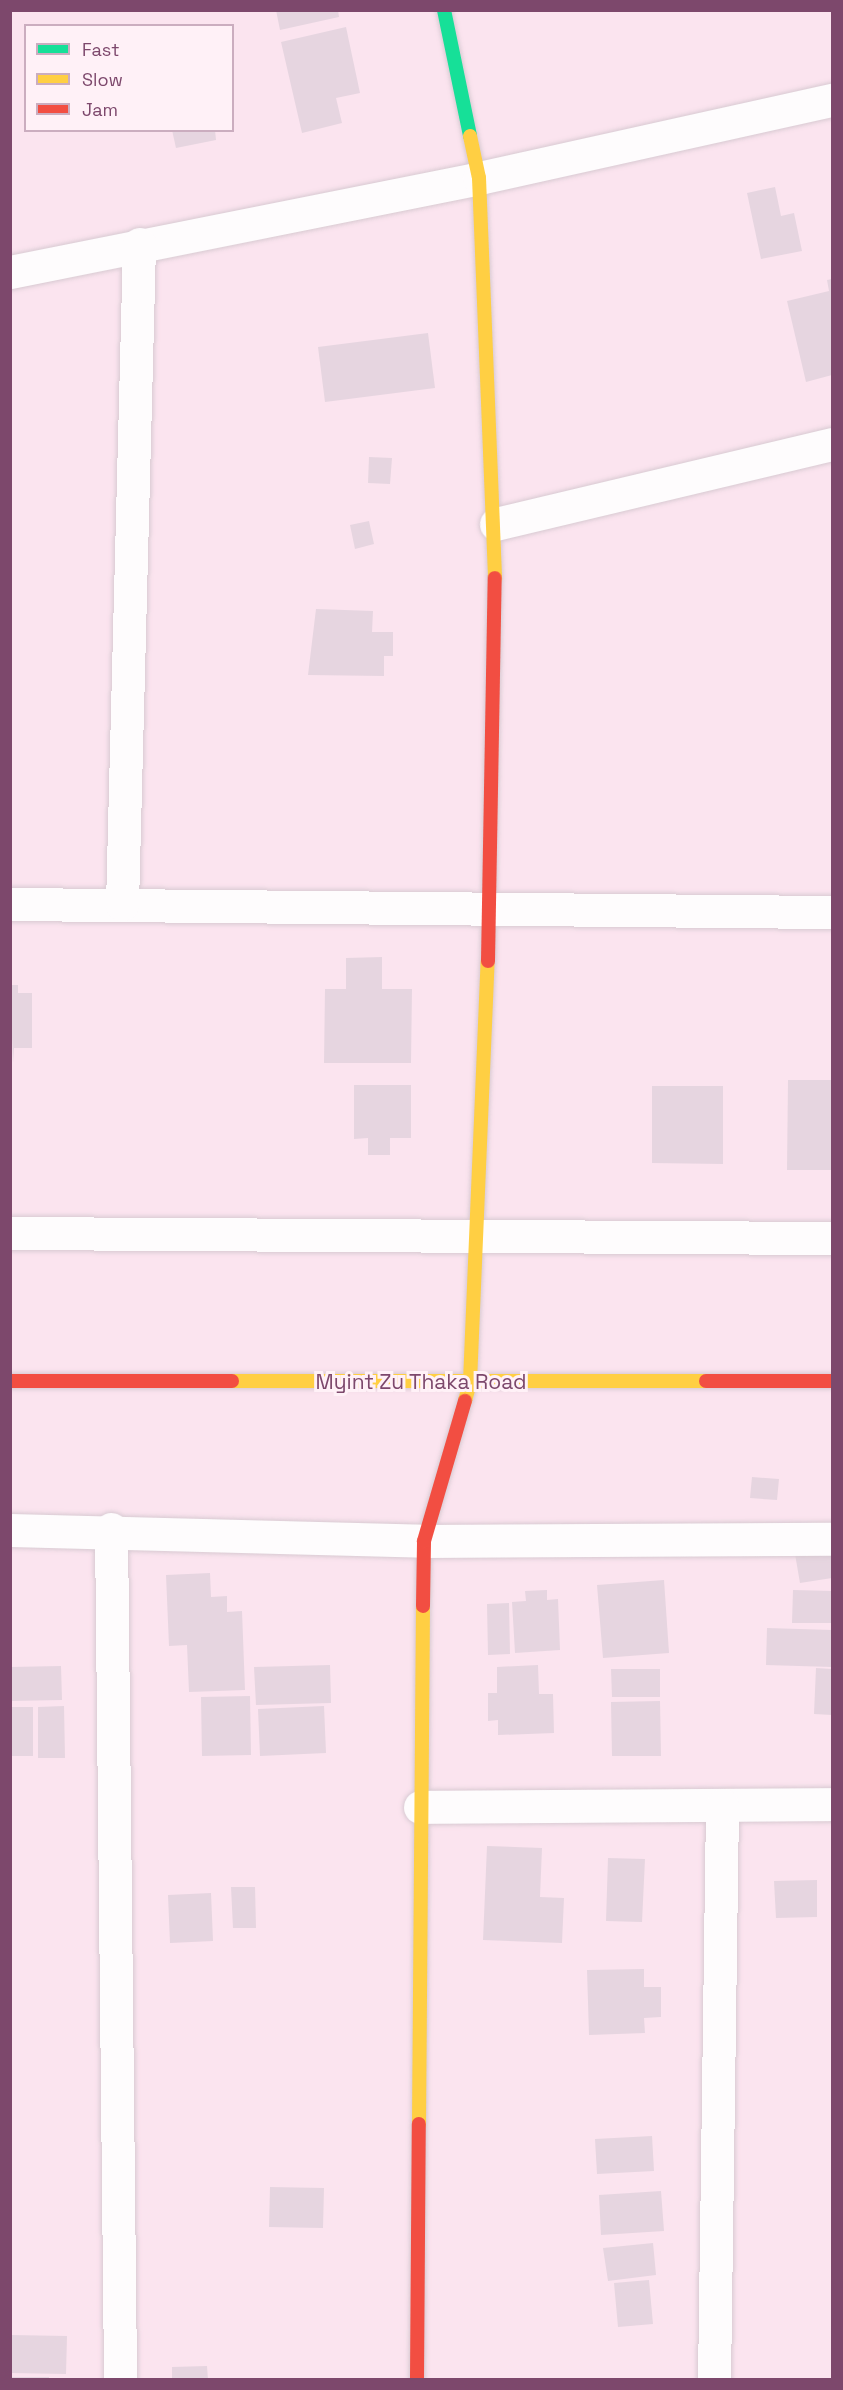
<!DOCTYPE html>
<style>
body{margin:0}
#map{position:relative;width:843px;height:2390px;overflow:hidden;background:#f9eef3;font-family:"Space Grotesk",sans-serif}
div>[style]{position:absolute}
.residential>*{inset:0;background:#fbe4ef}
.building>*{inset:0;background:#e6d5e0}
.roads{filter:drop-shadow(0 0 2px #d8cad2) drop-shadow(0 0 2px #d8cad2)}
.street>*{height:33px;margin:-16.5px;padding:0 16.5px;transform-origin:16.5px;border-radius:16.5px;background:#fefcfd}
.fast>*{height:14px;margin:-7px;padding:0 7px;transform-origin:7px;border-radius:7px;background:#16e098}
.slow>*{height:14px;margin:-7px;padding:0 7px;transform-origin:7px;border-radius:7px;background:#ffcf43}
.jam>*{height:14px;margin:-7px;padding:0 7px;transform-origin:7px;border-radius:7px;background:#f24e42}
span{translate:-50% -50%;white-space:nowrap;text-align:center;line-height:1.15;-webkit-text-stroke:6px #fff1f7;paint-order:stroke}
.street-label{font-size:21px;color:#7d486c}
.frame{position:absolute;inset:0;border:12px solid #7d486c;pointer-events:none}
.legend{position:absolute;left:24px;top:24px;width:210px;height:108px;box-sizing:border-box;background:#fff1f7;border:2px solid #cbadbf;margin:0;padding:8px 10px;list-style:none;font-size:18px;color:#7d486c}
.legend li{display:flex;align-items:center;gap:12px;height:30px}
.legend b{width:30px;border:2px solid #cbadbf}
</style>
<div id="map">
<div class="residential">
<i style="clip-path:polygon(evenodd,11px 11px,832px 11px,832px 2379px,11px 2379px,11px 11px,26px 26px,232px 26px,232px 130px,26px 130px,26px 26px)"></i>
</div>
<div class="building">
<i style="clip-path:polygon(276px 10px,338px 10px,339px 17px,280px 30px)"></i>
<i style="clip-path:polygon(346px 27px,360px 93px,336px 98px,342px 123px,302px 133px,281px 42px)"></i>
<i style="clip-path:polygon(172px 130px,215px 130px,216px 140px,176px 148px)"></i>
<i style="clip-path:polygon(775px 187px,781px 216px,794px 213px,802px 251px,761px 259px,747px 193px)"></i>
<i style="clip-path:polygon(832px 279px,832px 375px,806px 382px,787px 301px,829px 291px,827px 280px)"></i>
<i style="clip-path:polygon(428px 333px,435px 388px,325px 402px,318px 347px)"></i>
<i style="clip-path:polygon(369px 457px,392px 458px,390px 484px,368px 483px)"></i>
<i style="clip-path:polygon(369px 521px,374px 544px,355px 549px,350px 525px)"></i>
<i style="clip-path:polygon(316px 609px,373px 611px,372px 632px,393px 632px,393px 656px,384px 656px,384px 676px,308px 675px)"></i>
<i style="clip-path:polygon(382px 957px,382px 989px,412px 989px,411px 1063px,324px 1063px,325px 989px,346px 989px,346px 958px)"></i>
<i style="clip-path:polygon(10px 985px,18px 985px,18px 993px,32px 993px,32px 1048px,14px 1048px,13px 1063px)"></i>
<i style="clip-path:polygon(788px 1080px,832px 1080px,832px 1170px,787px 1170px)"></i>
<i style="clip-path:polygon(354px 1085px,411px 1085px,411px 1138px,390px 1138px,390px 1155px,368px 1155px,368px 1138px,354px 1139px)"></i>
<i style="clip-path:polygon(652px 1086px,723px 1086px,723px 1164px,652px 1163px)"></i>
<i style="clip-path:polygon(752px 1477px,779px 1479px,777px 1500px,750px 1498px)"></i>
<i style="clip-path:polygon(832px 1548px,832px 1578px,800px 1583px,795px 1554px)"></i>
<i style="clip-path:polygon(210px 1573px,211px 1597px,227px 1596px,227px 1612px,242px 1611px,245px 1690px,189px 1692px,187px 1645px,169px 1646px,166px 1575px)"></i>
<i style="clip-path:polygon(664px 1580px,669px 1653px,603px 1658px,597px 1585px)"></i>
<i style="clip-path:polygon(547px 1590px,547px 1600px,558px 1599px,560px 1650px,515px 1653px,512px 1602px,526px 1601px,525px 1591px)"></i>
<i style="clip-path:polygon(793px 1590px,832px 1591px,832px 1623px,792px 1623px)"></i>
<i style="clip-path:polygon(509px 1603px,510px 1654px,488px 1655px,487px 1604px)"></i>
<i style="clip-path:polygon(767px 1628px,832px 1630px,832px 1667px,766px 1665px)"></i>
<i style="clip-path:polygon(330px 1665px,331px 1703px,256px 1705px,254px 1667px)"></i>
<i style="clip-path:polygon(538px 1665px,539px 1694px,553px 1694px,554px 1733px,498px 1735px,498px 1720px,488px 1721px,488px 1693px,497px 1693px,497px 1667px)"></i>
<i style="clip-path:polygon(61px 1666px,62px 1700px,10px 1701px,10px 1667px)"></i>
<i style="clip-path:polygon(816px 1668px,832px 1669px,832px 1715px,814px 1714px)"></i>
<i style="clip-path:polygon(611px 1669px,660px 1669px,660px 1697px,612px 1697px)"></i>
<i style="clip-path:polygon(250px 1696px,251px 1755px,202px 1756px,201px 1697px)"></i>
<i style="clip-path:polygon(660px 1701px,661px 1756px,612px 1756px,611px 1702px)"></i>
<i style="clip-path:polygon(64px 1706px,65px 1758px,38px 1758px,38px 1707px)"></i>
<i style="clip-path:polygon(324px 1706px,326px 1753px,260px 1756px,258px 1709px)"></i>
<i style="clip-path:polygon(10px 1707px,33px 1707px,33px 1756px,10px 1756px)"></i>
<i style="clip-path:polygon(487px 1846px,542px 1848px,540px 1897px,564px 1898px,562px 1943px,483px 1940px)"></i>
<i style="clip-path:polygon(608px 1858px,645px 1859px,642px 1922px,606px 1921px)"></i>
<i style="clip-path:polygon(817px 1880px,817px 1917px,776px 1918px,774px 1881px)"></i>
<i style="clip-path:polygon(231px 1887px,255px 1887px,256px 1928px,233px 1928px)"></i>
<i style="clip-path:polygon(211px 1893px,213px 1941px,170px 1943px,168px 1895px)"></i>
<i style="clip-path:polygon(644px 1969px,644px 1987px,661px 1987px,661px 2017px,644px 2018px,645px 2033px,589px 2035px,587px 1970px)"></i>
<i style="clip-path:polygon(652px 2136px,654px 2171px,597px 2174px,595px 2139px)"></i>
<i style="clip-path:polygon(270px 2187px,324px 2188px,323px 2228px,269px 2227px)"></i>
<i style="clip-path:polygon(661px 2191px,664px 2231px,601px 2235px,599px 2195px)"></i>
<i style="clip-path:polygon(653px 2243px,656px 2275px,608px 2281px,603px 2248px)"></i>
<i style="clip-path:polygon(649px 2280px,653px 2324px,618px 2327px,614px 2283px)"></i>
<i style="clip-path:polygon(10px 2335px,67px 2336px,66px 2374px,10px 2373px)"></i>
<i style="clip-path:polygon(207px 2366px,208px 2380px,172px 2380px,172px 2367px)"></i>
<i style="clip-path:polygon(10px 2377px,49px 2377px,49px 2380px,10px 2380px)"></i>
</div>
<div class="roads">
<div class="street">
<i style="left:10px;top:272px;width:478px;rotate:-11.3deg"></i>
<i style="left:479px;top:178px;width:362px;rotate:-12.5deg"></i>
<i style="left:496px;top:524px;width:345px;rotate:-13.4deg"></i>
<i style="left:10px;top:904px;width:822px;rotate:0.56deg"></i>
<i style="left:122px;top:904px;width:660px;rotate:-88.52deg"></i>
<i style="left:10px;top:1233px;width:822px;rotate:0.35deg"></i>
<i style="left:111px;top:1529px;width:851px;rotate:89.39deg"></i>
<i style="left:10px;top:1530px;width:414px;rotate:1.5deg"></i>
<i style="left:424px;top:1541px;width:408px;rotate:-0.3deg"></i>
<i style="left:420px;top:1807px;width:412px;rotate:-0.4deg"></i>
<i style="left:714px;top:2380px;width:575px;rotate:-89.2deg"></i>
</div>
<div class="fast">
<i style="left:444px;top:10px;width:129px;rotate:78.3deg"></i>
</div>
<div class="slow">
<i style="left:470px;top:136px;width:43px;rotate:77.9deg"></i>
<i style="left:479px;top:178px;width:400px;rotate:87.7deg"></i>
<i style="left:232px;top:1381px;width:474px"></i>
<i style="left:465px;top:1401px;width:20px;rotate:-75deg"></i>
<i style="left:470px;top:1382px;width:421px;rotate:-87.6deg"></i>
<i style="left:419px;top:2124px;width:518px;rotate:-89.56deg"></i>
</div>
<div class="jam">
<i style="left:488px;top:961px;width:383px;rotate:-89deg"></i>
<i style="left:10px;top:1381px;width:222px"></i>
<i style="left:706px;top:1381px;width:126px"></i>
<i style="left:423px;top:1606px;width:65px;rotate:-89.1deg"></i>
<i style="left:424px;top:1541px;width:146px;rotate:-73.7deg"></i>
<i style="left:417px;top:2380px;width:256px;rotate:-89.6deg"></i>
</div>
</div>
<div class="street-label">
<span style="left:421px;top:1382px">Myint Zu Thaka Road</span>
</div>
<div class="frame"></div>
<ul class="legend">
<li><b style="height:8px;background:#16e098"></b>Fast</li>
<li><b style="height:8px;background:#ffcf43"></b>Slow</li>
<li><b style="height:8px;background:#f24e42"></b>Jam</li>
</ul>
</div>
